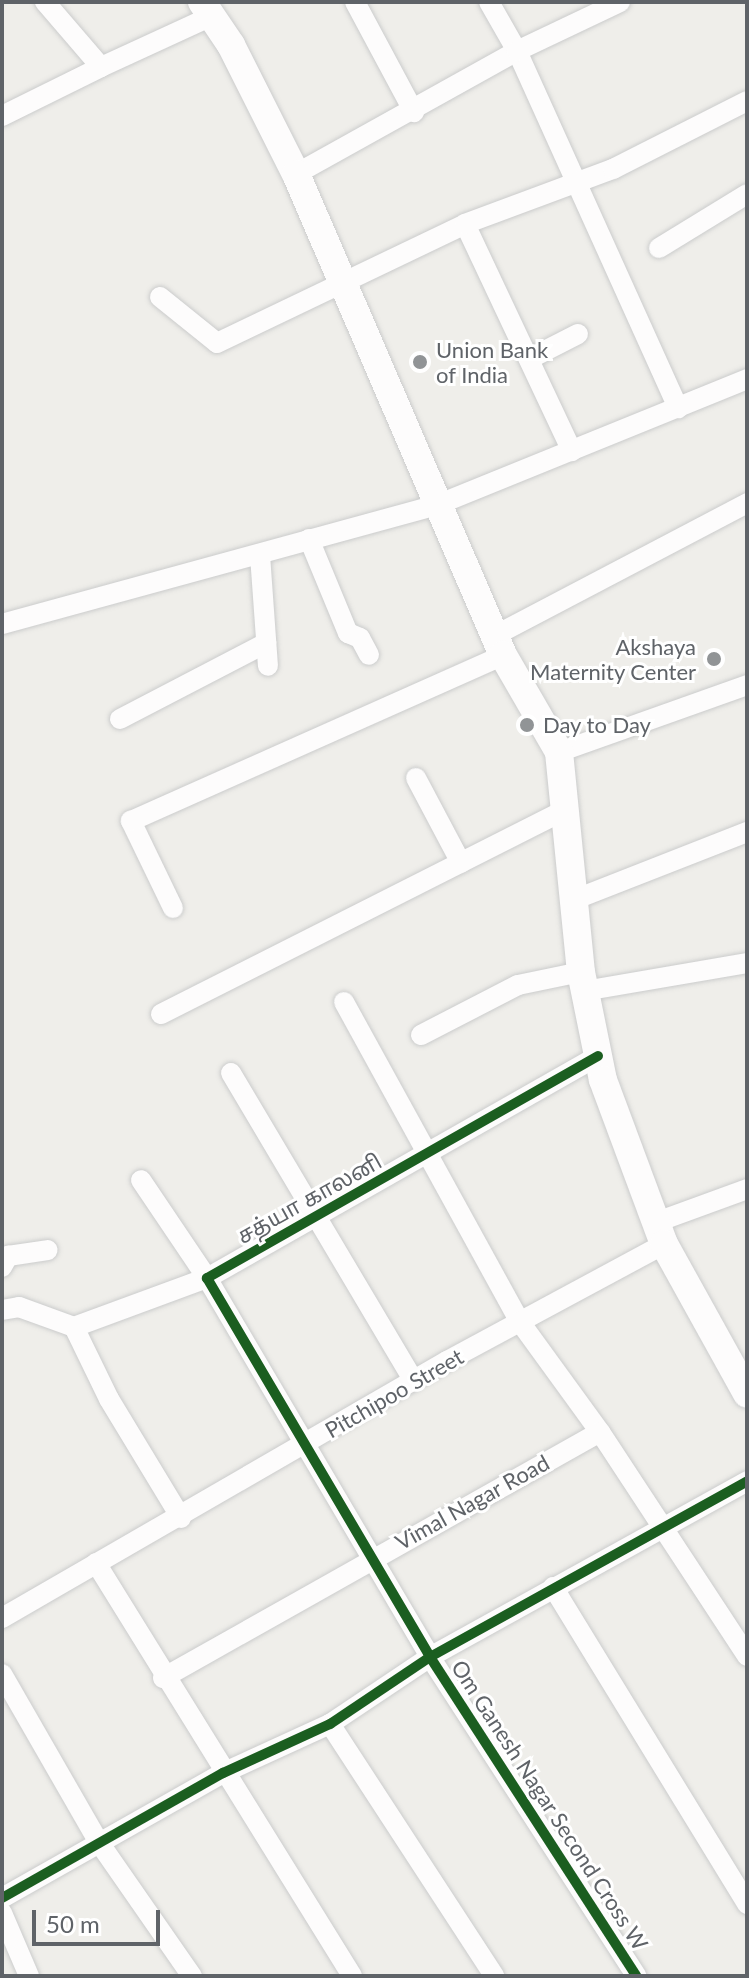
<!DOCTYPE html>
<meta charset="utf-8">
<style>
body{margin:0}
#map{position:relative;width:749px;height:1978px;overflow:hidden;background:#efeeea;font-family:Lato,"Noto Sans Tamil",sans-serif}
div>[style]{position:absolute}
.roads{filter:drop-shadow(0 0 2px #cbcccc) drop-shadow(0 0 2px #cbcccc)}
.street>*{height:20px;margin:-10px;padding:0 10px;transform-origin:10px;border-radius:10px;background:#fdfcfc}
.secondary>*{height:28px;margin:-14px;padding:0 14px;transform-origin:14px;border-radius:14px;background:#fdfcfc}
.cycleway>*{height:10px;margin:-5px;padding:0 5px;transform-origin:5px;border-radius:5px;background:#1b5e20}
.dots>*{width:22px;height:22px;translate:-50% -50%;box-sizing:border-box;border:4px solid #fff;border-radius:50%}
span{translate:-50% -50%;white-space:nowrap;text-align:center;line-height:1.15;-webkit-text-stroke:6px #fff;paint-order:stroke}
.poi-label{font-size:22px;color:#5f6368}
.left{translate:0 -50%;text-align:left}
.right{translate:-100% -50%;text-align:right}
.street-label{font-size:22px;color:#5f6368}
.frame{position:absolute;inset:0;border:4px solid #5f6368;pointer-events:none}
.scale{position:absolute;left:32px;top:1910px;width:128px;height:36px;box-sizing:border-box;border:4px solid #5f6368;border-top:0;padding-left:10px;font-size:24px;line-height:28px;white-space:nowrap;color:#5f6368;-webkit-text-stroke:6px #fff;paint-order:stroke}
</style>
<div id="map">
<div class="roads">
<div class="street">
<i style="left:355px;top:2px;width:125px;rotate:61.8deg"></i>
<i style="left:489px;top:2px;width:56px;rotate:60.3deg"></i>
<i style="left:517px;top:51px;width:392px;rotate:65.7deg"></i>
<i style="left:101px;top:67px;width:122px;rotate:-24.7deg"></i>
<i style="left:2px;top:116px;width:110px;rotate:-26.3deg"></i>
<i style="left:101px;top:67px;width:86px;rotate:-130.7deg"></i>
<i style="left:296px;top:174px;width:253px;rotate:-29.1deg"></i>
<i style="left:517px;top:51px;width:114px;rotate:-25.4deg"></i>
<i style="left:465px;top:224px;width:251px;rotate:64.8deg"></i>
<i style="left:659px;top:248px;width:103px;rotate:-31.5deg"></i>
<i style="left:160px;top:297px;width:73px;rotate:38.9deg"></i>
<i style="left:217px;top:343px;width:275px;rotate:-25.6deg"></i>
<i style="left:465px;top:224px;width:158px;rotate:-20.4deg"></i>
<i style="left:613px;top:169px;width:150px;rotate:-26.9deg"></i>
<i style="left:529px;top:359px;width:55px;rotate:-27deg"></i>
<i style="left:309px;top:539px;width:102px;rotate:67.5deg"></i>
<i style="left:348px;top:633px;width:13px;rotate:23deg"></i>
<i style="left:360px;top:638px;width:19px;rotate:62deg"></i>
<i style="left:260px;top:555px;width:111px;rotate:85.9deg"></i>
<i style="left:2px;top:624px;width:451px;rotate:-15.3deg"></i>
<i style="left:437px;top:505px;width:335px;rotate:-22.1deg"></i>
<i style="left:496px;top:635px;width:284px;rotate:-27.7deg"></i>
<i style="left:120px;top:719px;width:165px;rotate:-27.5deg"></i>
<i style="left:559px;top:752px;width:200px;rotate:-19.6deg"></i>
<i style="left:416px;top:778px;width:96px;rotate:62.1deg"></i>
<i style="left:576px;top:899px;width:184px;rotate:-21.4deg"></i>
<i style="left:173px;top:908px;width:97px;rotate:-115.8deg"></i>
<i style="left:131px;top:821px;width:407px;rotate:-24deg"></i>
<i style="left:584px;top:991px;width:165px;rotate:-9.7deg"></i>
<i style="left:344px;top:1002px;width:365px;rotate:61.2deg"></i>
<i style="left:520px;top:1322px;width:136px;rotate:54deg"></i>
<i style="left:161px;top:1014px;width:453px;rotate:-26.8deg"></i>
<i style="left:421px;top:1035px;width:109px;rotate:-27.3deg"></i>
<i style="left:518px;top:985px;width:64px;rotate:-11.7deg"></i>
<i style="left:598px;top:1056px;width:450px;rotate:150.4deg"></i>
<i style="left:207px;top:1278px;width:440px;rotate:59.5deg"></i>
<i style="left:430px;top:1657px;width:380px;rotate:57.1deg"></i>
<i style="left:231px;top:1073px;width:358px;rotate:59.3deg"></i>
<i style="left:657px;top:1222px;width:96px;rotate:-20.1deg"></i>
<i style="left:2px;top:1267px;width:13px;rotate:-61deg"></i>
<i style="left:8px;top:1256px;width:40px;rotate:-8.5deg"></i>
<i style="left:2px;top:1310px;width:17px;rotate:-10deg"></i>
<i style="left:19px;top:1307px;width:59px;rotate:20deg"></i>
<i style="left:74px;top:1327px;width:142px;rotate:-20.2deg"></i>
<i style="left:207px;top:1278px;width:118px;rotate:-124deg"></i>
<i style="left:74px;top:1327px;width:80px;rotate:64.1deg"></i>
<i style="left:109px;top:1399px;width:139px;rotate:58.8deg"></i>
<i style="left:96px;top:1563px;width:486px;rotate:58.2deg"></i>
<i style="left:553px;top:1587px;width:372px;rotate:58.5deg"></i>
<i style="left:2px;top:1618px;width:514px;rotate:-30.01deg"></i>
<i style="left:447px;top:1361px;width:247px;rotate:-28.3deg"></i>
<i style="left:2px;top:1674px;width:193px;rotate:60.1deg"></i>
<i style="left:98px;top:1841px;width:165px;rotate:55.2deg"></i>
<i style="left:163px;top:1678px;width:501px;rotate:-29.38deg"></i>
<i style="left:600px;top:1432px;width:268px;rotate:56.7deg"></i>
<i style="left:330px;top:1724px;width:301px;rotate:56.9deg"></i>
<i style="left:2px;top:1898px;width:254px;rotate:-29.5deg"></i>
<i style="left:223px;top:1773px;width:118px;rotate:-24.6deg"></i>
<i style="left:330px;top:1724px;width:120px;rotate:-33.8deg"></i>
<i style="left:430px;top:1657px;width:363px;rotate:-29deg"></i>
<i style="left:2px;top:1913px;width:69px;rotate:66.8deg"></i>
</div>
<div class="secondary">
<i style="left:202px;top:2px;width:52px;rotate:56deg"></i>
<i style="left:231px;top:45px;width:144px;rotate:63.3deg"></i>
<i style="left:296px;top:174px;width:524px;rotate:66.72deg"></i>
<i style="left:503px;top:655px;width:112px;rotate:60deg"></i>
<i style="left:559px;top:752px;width:221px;rotate:84.3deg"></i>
<i style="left:581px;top:972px;width:110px;rotate:78.5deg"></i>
<i style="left:603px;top:1080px;width:175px;rotate:69.6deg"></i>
<i style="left:664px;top:1244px;width:171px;rotate:61deg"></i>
</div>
</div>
<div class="cycleway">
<i style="left:598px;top:1056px;width:450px;rotate:150.4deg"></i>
<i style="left:207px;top:1278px;width:440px;rotate:59.5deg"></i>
<i style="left:430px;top:1657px;width:380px;rotate:57.1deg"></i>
<i style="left:2px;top:1898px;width:254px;rotate:-29.5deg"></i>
<i style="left:223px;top:1773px;width:118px;rotate:-24.6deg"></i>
<i style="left:330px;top:1724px;width:120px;rotate:-33.8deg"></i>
<i style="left:430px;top:1657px;width:363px;rotate:-29deg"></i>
</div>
<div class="dots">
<i style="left:420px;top:362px;background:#919496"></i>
<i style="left:714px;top:659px;background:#919496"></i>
<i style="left:527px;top:725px;background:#919496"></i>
</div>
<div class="poi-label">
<span class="left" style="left:436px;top:362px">Union Bank<br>of India</span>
<span class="right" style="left:696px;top:659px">Akshaya<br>Maternity Center</span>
<span class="left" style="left:543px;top:725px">Day to Day</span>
</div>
<div class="street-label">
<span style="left:309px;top:1198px;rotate:-29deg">சத்யா காலனி</span>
<span style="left:394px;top:1393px;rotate:-30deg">Pitchipoo Street</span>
<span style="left:472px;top:1502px;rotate:-29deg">Vimal Nagar Road</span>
<span style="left:550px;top:1805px;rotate:57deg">Om Ganesh Nagar Second Cross W</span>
</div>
<div class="frame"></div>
<div class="scale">50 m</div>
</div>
